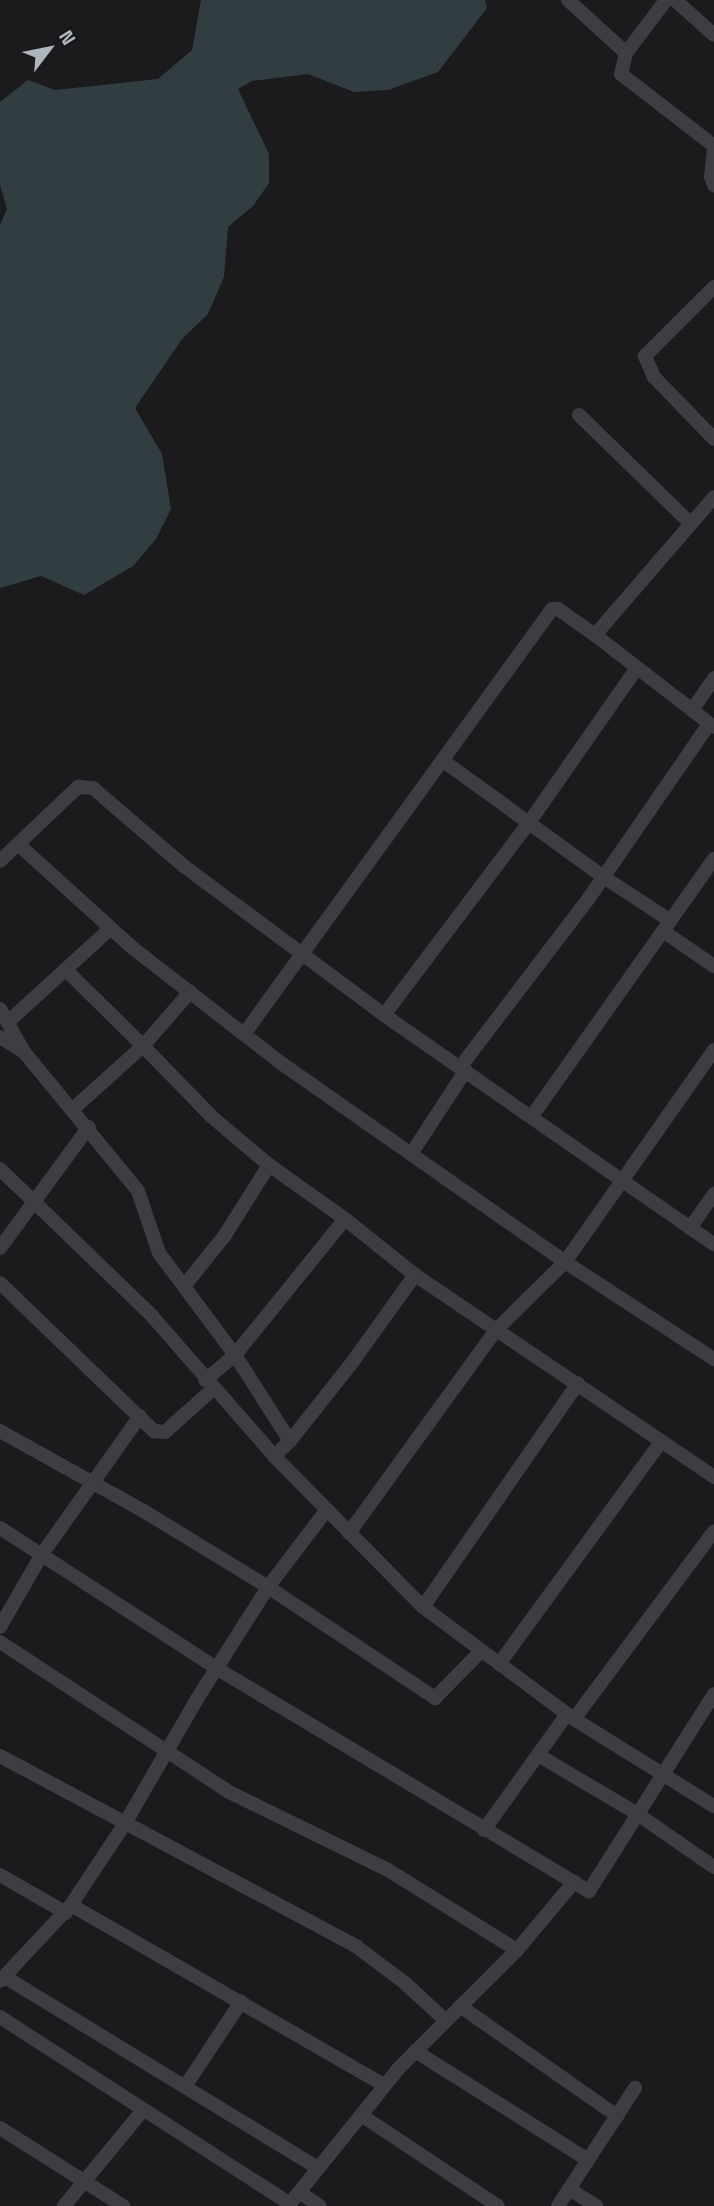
<!DOCTYPE html>
<style>
body{margin:0}
#map{position:relative;width:714px;height:2206px;overflow:hidden;background:#1b1b1d;font-family:"Space Grotesk",sans-serif}
div>[style]{position:absolute}
.water>*{inset:0;background:#313d41}
.minor>*{height:14px;margin:-7px;padding:0 7px;transform-origin:7px;border-radius:7px;background:#3c3e42}
span{translate:-50% -50%;white-space:nowrap;text-align:center;line-height:1.15;-webkit-text-stroke:6px #161618;paint-order:stroke}
.north{position:absolute;left:14px;top:14px;width:70px;height:70px;-webkit-text-stroke:5px #161618;paint-order:stroke;rotate:58deg;font-size:19px;font-weight:700;line-height:28px;text-align:center;color:#aeb5bc}
.north::after{content:'';display:block;margin:auto;width:24px;height:32px;background:#aeb5bc;clip-path:polygon(50% 0,100% 100%,50% 72%,0 100%)}
</style>
<div id="map">
<div class="water">
<i style="clip-path:polygon(201px 0,485px 0,487px 8px,438px 72px,388px 90px,354px 92px,308px 74px,252px 81px,238px 89px,269px 154px,269px 183px,253px 206px,228px 227px,224px 277px,208px 314px,182px 339px,135px 408px,162px 454px,171px 509px,156px 539px,133px 566px,84px 595px,41px 576px,0 588px,0 225px,7px 209px,0 185px,0 102px,28px 80px,55px 90px,158px 79px,192px 50px)"></i>
</div>
<div class="minor">
<i style="left:568px;top:0;width:79px;rotate:42.4deg"></i>
<i style="left:666px;top:0;width:66px;rotate:127deg"></i>
<i style="left:626px;top:53px;width:22px;rotate:103deg"></i>
<i style="left:621px;top:74px;width:118px;rotate:37.7deg"></i>
<i style="left:675px;top:0;width:52px;rotate:41.9deg"></i>
<i style="left:714px;top:148px;width:29px;rotate:96deg"></i>
<i style="left:711px;top:177px;width:9px;rotate:69deg"></i>
<i style="left:714px;top:287px;width:98px;rotate:135deg"></i>
<i style="left:645px;top:356px;width:23px;rotate:67deg"></i>
<i style="left:654px;top:377px;width:86px;rotate:45.9deg"></i>
<i style="left:579px;top:415px;width:156px;rotate:44.2deg"></i>
<i style="left:595px;top:635px;width:182px;rotate:-49.2deg"></i>
<i style="left:692px;top:710px;width:39px;rotate:-55deg"></i>
<i style="left:442px;top:760px;width:198px;rotate:35.9deg"></i>
<i style="left:602px;top:876px;width:82px;rotate:33.1deg"></i>
<i style="left:18px;top:844px;width:156px;rotate:42.2deg"></i>
<i style="left:134px;top:949px;width:186px;rotate:37.8deg"></i>
<i style="left:281px;top:1063px;width:347px;rotate:35deg"></i>
<i style="left:565px;top:1262px;width:178px;rotate:33.1deg"></i>
<i style="left:0;top:861px;width:108px;rotate:-43.5deg"></i>
<i style="left:78px;top:787px;width:15px;rotate:4deg"></i>
<i style="left:93px;top:788px;width:121px;rotate:40.7deg"></i>
<i style="left:185px;top:867px;width:248px;rotate:36.6deg"></i>
<i style="left:384px;top:1015px;width:373px;rotate:34.8deg"></i>
<i style="left:690px;top:1228px;width:42px;rotate:-54.8deg"></i>
<i style="left:663px;top:931px;width:62px;rotate:34.5deg"></i>
<i style="left:66px;top:970px;width:108px;rotate:44.6deg"></i>
<i style="left:143px;top:1046px;width:72px;rotate:-49deg"></i>
<i style="left:0;top:1009px;width:49px;rotate:60.8deg"></i>
<i style="left:24px;top:1052px;width:180px;rotate:50.6deg"></i>
<i style="left:138px;top:1191px;width:65px;rotate:71.3deg"></i>
<i style="left:159px;top:1253px;width:127px;rotate:53.3deg"></i>
<i style="left:235px;top:1355px;width:102px;rotate:57.4deg"></i>
<i style="left:384px;top:1015px;width:239px;rotate:-53deg"></i>
<i style="left:528px;top:824px;width:190px;rotate:-55.1deg"></i>
<i style="left:8px;top:1022px;width:139px;rotate:-42.4deg"></i>
<i style="left:244px;top:1034px;width:525px;rotate:-54.07deg"></i>
<i style="left:552px;top:609px;width:6px"></i>
<i style="left:558px;top:609px;width:45px;rotate:35.1deg"></i>
<i style="left:595px;top:635px;width:150px;rotate:37.7deg"></i>
<i style="left:0;top:1037px;width:26px;rotate:32deg"></i>
<i style="left:461px;top:1066px;width:211px;rotate:-52.7deg"></i>
<i style="left:589px;top:898px;width:211px;rotate:-55.4deg"></i>
<i style="left:73px;top:1109px;width:94px;rotate:-42deg"></i>
<i style="left:143px;top:1046px;width:99px;rotate:45.8deg"></i>
<i style="left:212px;top:1117px;width:75px;rotate:40.1deg"></i>
<i style="left:532px;top:1116px;width:315px;rotate:-54.7deg"></i>
<i style="left:411px;top:1154px;width:100px;rotate:-56.8deg"></i>
<i style="left:0;top:1169px;width:211px;rotate:44deg"></i>
<i style="left:152px;top:1316px;width:186px;rotate:48.9deg"></i>
<i style="left:274px;top:1456px;width:212px;rotate:45.4deg"></i>
<i style="left:423px;top:1607px;width:188px;rotate:36.6deg"></i>
<i style="left:574px;top:1719px;width:165px;rotate:31.9deg"></i>
<i style="left:345px;top:1219px;width:90px;rotate:38.7deg"></i>
<i style="left:415px;top:1275px;width:361px;rotate:34deg"></i>
<i style="left:690px;top:1228px;width:29px;rotate:34deg"></i>
<i style="left:0;top:1248px;width:150px;rotate:-53.7deg"></i>
<i style="left:0;top:1283px;width:214px;rotate:43.9deg"></i>
<i style="left:154px;top:1431px;width:11px;rotate:5deg"></i>
<i style="left:165px;top:1432px;width:64px;rotate:-41.9deg"></i>
<i style="left:185px;top:1285px;width:64px;rotate:-51.3deg"></i>
<i style="left:225px;top:1235px;width:83px;rotate:-57.8deg"></i>
<i style="left:269px;top:1165px;width:93px;rotate:35.4deg"></i>
<i style="left:345px;top:1219px;width:175px;rotate:129deg"></i>
<i style="left:235px;top:1355px;width:39px;rotate:140deg"></i>
<i style="left:0;top:1431px;width:162px;rotate:29.1deg"></i>
<i style="left:142px;top:1510px;width:148px;rotate:31.4deg"></i>
<i style="left:268px;top:1587px;width:201px;rotate:33.6deg"></i>
<i style="left:435px;top:1698px;width:66px;rotate:-45.6deg"></i>
<i style="left:274px;top:1456px;width:22px;rotate:-43deg"></i>
<i style="left:290px;top:1441px;width:98px;rotate:-51.6deg"></i>
<i style="left:351px;top:1364px;width:110px;rotate:-54.3deg"></i>
<i style="left:0;top:1528px;width:257px;rotate:32.9deg"></i>
<i style="left:216px;top:1668px;width:435px;rotate:30.9deg"></i>
<i style="left:589px;top:1891px;width:233px;rotate:-57.6deg"></i>
<i style="left:349px;top:1533px;width:249px;rotate:-54.1deg"></i>
<i style="left:495px;top:1331px;width:98px;rotate:-44.6deg"></i>
<i style="left:565px;top:1262px;width:259px;rotate:-54.9deg"></i>
<i style="left:423px;top:1607px;width:272px;rotate:-55.3deg"></i>
<i style="left:0;top:1627px;width:84px;rotate:-60.1deg"></i>
<i style="left:42px;top:1554px;width:169px;rotate:-54.6deg"></i>
<i style="left:0;top:1642px;width:274px;rotate:33.2deg"></i>
<i style="left:229px;top:1792px;width:177px;rotate:26.1deg"></i>
<i style="left:388px;top:1870px;width:152px;rotate:31.8deg"></i>
<i style="left:499px;top:1664px;width:275px;rotate:-53.9deg"></i>
<i style="left:574px;top:1719px;width:234px;rotate:-53.3deg"></i>
<i style="left:538px;top:1755px;width:114px;rotate:30.6deg"></i>
<i style="left:636px;top:1813px;width:95px;rotate:34.7deg"></i>
<i style="left:0;top:1756px;width:405px;rotate:28.1deg"></i>
<i style="left:357px;top:1947px;width:60px;rotate:36.9deg"></i>
<i style="left:405px;top:1983px;width:54px;rotate:42.8deg"></i>
<i style="left:484px;top:1830px;width:143px;rotate:-54.4deg"></i>
<i style="left:0;top:1875px;width:76px;rotate:29.9deg"></i>
<i style="left:71px;top:1905px;width:361px;rotate:29.9deg"></i>
<i style="left:5px;top:1977px;width:367px;rotate:31.4deg"></i>
<i style="left:0;top:1981px;width:104px;rotate:-46.9deg"></i>
<i style="left:71px;top:1905px;width:96px;rotate:-56.5deg"></i>
<i style="left:124px;top:1825px;width:146px;rotate:-59.9deg"></i>
<i style="left:197px;top:1699px;width:133px;rotate:-57.6deg"></i>
<i style="left:268px;top:1587px;width:96px;rotate:-52.7deg"></i>
<i style="left:460px;top:2006px;width:192px;rotate:35deg"></i>
<i style="left:0;top:2017px;width:345px;rotate:32.8deg"></i>
<i style="left:415px;top:2051px;width:204px;rotate:32.2deg"></i>
<i style="left:186px;top:2085px;width:100px;rotate:-56.5deg"></i>
<i style="left:361px;top:2115px;width:164px;rotate:33.6deg"></i>
<i style="left:0;top:2128px;width:146px;rotate:32.4deg"></i>
<i style="left:569px;top:2189px;width:32px;rotate:32deg"></i>
<i style="left:299px;top:2192px;width:25px;rotate:34deg"></i>
<i style="left:64px;top:2206px;width:124px;rotate:-50.5deg"></i>
<i style="left:288px;top:2206px;width:176px;rotate:-51.2deg"></i>
<i style="left:398px;top:2069px;width:168px;rotate:-45deg"></i>
<i style="left:517px;top:1950px;width:89px;rotate:-50deg"></i>
<i style="left:558px;top:2206px;width:141px;rotate:-56.9deg"></i>
</div>
<div class="north">N</div>
</div>
